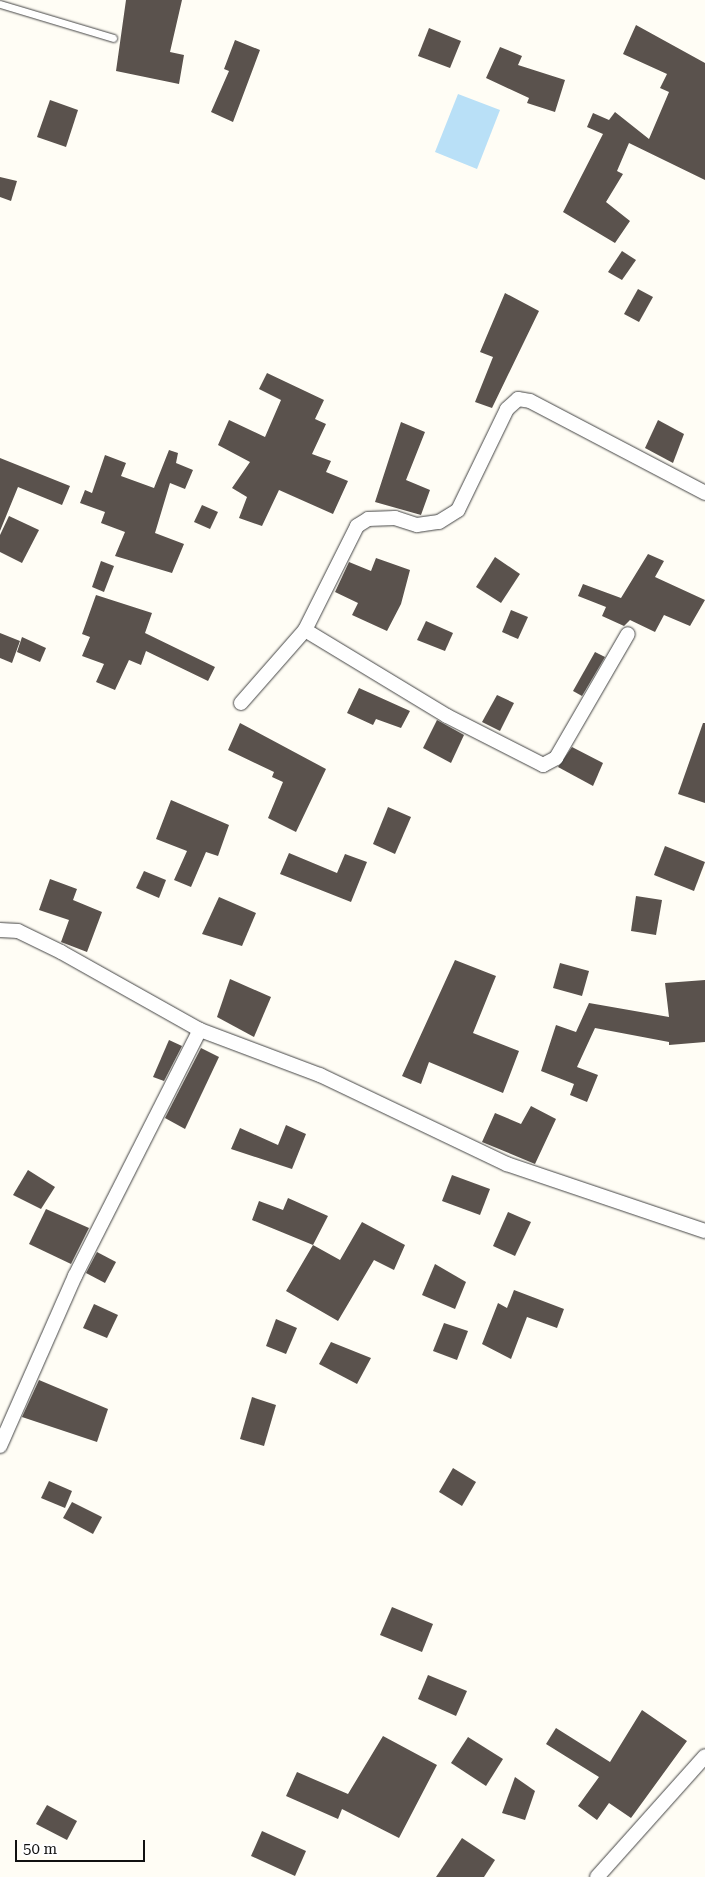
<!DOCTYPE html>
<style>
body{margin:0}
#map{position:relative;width:705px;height:1877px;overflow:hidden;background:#fffdf5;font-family:"Roboto Serif",serif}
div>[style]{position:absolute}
.water>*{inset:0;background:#b9e0f7}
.building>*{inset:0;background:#5a524d}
.roads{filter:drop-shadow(0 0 1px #444) drop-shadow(0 0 1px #444)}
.lane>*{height:7px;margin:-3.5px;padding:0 3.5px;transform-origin:3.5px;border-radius:3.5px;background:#fff}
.street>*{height:14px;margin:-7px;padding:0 7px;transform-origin:7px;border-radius:7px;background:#fff}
span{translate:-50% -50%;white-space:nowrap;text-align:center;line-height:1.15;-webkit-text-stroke:5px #fff;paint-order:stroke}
.scale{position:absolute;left:15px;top:1840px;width:130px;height:22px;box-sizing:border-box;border:2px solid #111;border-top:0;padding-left:6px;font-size:15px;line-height:18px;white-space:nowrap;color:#111;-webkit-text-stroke:4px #fff;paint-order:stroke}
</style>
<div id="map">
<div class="water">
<i style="clip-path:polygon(458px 94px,500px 110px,477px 169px,435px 152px)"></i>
</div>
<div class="building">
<i style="clip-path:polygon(126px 0,182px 0,170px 52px,184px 55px,179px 84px,116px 71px)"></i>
<i style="clip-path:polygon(636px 25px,705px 63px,705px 180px,629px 143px,617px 171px,623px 174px,606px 202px,630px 221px,615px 243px,563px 212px,603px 134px,587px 127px,593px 113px,609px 120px,615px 112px,649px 139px,669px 92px,660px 88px,667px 74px,623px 54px)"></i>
<i style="clip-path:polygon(429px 28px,461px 41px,450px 68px,418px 56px)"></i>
<i style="clip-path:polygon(235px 40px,260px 50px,233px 122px,211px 112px,229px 71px,224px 69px)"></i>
<i style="clip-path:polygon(500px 47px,522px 56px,518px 65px,565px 80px,555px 112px,527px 103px,529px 98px,486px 78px)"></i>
<i style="clip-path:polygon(50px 100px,78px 110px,66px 147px,37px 137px)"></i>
<i style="clip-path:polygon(0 177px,17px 181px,11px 201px,0 197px)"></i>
<i style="clip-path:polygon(622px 251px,636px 260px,622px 280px,608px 272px)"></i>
<i style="clip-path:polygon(638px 289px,653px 297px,639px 322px,624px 314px)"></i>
<i style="clip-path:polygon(505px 293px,539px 311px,492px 408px,475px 402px,493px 357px,480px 352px)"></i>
<i style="clip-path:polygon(267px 373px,324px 400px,315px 419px,326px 424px,312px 454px,331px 461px,326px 472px,348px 481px,333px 514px,279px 490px,262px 526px,239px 518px,247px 497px,232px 488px,250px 462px,218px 445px,229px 420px,265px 437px,281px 400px,259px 389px)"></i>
<i style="clip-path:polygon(658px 420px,684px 434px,673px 463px,645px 448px)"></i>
<i style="clip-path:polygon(401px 422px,425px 432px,406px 480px,430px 490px,421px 515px,375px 502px)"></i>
<i style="clip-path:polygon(169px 450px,178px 453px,176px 463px,193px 470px,185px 489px,170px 483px,155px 533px,184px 544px,172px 573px,115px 556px,125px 532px,101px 523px,105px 512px,80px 503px,85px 490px,92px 493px,105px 455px,126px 463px,121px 476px,154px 488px)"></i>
<i style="clip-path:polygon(0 458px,70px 486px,62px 505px,18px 487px,0 531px)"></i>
<i style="clip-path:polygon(202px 505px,218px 512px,210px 529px,194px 522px)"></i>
<i style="clip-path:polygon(9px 516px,39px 530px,22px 563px,0 552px,0 535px)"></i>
<i style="clip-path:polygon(648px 554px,664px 561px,655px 577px,705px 600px,690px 626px,664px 615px,655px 632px,630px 620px,624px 626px,602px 616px,606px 607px,578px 596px,583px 584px,621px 598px)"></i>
<i style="clip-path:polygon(495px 557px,520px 574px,501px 603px,476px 587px)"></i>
<i style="clip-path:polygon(376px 558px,410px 570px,401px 604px,387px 631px,352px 615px,358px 603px,335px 592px,349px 562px,371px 571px)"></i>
<i style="clip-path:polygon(101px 561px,114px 566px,104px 592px,92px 587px)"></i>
<i style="clip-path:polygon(96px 595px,152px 613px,145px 633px,215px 667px,208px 681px,146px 651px,141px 665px,129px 660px,115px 690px,96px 682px,104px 664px,82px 656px,90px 637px,82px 634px)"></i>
<i style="clip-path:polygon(511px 610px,528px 617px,518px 639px,502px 632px)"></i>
<i style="clip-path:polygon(426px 621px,453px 633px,445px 651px,417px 640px)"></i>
<i style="clip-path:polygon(0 633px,20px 641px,12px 663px,0 658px)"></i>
<i style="clip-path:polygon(22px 637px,46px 648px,40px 662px,17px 652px)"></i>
<i style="clip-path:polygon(595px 652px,605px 657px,582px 696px,573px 691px)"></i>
<i style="clip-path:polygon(359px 688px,410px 711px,401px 728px,376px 719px,373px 725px,347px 713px)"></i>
<i style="clip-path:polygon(497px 695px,514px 703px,500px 731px,482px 722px)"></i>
<i style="clip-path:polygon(437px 720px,464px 735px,451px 763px,423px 748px)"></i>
<i style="clip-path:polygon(240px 723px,326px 769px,296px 832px,268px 818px,283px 782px,272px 777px,274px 772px,228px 750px)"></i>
<i style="clip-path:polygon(703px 723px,705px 723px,705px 803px,678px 794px)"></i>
<i style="clip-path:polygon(572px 747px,603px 763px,593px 786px,558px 767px)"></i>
<i style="clip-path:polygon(171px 800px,229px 825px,218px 856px,206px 852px,191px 887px,174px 880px,187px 851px,156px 839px)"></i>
<i style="clip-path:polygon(388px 807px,411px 817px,395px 854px,373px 844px)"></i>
<i style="clip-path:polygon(665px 846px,705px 862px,694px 891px,654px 875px)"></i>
<i style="clip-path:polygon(289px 853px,337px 873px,345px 854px,367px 862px,351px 902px,280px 874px)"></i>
<i style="clip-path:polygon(144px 871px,166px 880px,159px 898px,136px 888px)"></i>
<i style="clip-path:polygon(50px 879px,77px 889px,73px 900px,102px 912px,87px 952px,61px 942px,69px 920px,39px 910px)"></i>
<i style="clip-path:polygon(636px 896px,662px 900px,656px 935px,631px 931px)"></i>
<i style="clip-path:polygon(219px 897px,256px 913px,242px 946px,202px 934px)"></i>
<i style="clip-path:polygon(455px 960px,496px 976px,473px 1033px,519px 1051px,503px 1093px,429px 1062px,421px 1084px,402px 1076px)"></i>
<i style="clip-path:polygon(560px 963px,589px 971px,582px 996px,553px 988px)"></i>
<i style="clip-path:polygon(230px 979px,271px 997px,254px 1037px,217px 1017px)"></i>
<i style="clip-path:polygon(705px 980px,705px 1042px,669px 1045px,669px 1042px,595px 1028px,577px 1067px,598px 1075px,587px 1102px,570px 1095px,574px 1084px,541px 1071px,556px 1025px,576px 1032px,589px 1003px,669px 1017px,665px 983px)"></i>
<i style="clip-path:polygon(169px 1040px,182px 1046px,164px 1081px,153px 1077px)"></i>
<i style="clip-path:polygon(201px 1048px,219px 1057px,185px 1129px,165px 1118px)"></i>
<i style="clip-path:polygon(531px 1106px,556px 1119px,535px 1164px,482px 1142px,495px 1113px,521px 1124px)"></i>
<i style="clip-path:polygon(286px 1125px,306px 1134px,292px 1169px,231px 1149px,240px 1128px,278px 1145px)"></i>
<i style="clip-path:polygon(28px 1170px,55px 1187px,41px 1209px,13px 1195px)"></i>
<i style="clip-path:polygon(452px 1175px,490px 1189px,480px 1215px,442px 1201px)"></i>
<i style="clip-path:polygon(288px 1198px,328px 1216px,313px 1245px,252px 1220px,259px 1201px,283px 1210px)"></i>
<i style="clip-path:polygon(46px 1209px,89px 1228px,71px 1264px,29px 1244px)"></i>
<i style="clip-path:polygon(508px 1212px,531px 1222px,515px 1256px,493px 1246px)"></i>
<i style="clip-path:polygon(362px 1222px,405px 1245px,394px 1270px,374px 1260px,338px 1321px,286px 1291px,313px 1245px,340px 1260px)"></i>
<i style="clip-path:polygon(97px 1252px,116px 1262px,105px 1283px,86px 1273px)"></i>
<i style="clip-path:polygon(435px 1264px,466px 1282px,455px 1309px,422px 1295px)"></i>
<i style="clip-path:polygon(514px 1290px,564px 1309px,557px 1328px,527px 1317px,511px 1359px,482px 1344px,498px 1303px,507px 1308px)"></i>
<i style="clip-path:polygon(94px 1304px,118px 1315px,107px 1338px,83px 1328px)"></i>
<i style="clip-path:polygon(276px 1319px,297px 1328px,286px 1354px,266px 1346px)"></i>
<i style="clip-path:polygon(444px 1323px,468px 1331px,457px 1360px,433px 1351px)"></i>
<i style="clip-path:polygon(331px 1342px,371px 1358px,357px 1384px,319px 1364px)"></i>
<i style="clip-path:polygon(39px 1380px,108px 1409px,97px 1442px,22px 1417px)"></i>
<i style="clip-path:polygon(252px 1397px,276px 1405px,264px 1446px,240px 1439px)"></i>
<i style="clip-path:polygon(453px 1468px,476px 1482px,462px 1506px,439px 1492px)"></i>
<i style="clip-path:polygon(49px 1481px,72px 1491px,65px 1508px,41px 1498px)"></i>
<i style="clip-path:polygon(72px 1502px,102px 1517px,93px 1534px,63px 1518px)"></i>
<i style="clip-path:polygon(392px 1607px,433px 1624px,422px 1652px,380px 1635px)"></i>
<i style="clip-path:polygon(428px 1675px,467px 1691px,456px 1716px,418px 1699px)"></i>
<i style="clip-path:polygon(642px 1710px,687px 1741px,631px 1818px,609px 1803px,597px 1820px,578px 1806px,599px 1777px,546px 1744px,556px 1728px,610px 1762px)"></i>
<i style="clip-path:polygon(383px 1736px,437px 1765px,399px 1838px,342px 1809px,338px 1819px,286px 1796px,297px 1772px,348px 1794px)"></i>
<i style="clip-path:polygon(468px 1737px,503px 1759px,486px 1786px,451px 1763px)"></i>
<i style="clip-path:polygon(515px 1777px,535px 1791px,525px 1820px,502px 1813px)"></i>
<i style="clip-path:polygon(47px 1805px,77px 1821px,67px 1840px,36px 1824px)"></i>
<i style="clip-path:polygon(262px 1831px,306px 1851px,295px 1876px,251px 1856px)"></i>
<i style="clip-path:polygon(462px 1838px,495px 1860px,484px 1877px,436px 1877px)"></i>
</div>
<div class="roads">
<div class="lane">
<i style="left:0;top:4px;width:118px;rotate:16.7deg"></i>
</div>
<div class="street">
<i style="left:305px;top:630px;width:166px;rotate:31.2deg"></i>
<i style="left:447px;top:716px;width:108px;rotate:27deg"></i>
<i style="left:543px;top:765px;width:15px;rotate:-28deg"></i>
<i style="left:556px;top:758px;width:143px;rotate:-59.9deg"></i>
<i style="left:241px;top:703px;width:97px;rotate:-48.8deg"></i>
<i style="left:305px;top:630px;width:116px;rotate:-63.4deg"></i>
<i style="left:357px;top:526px;width:13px;rotate:-32deg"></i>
<i style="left:368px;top:519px;width:27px;rotate:-2deg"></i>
<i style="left:395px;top:518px;width:23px;rotate:18deg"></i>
<i style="left:417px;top:525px;width:22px;rotate:-8deg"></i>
<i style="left:439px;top:522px;width:22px;rotate:-32deg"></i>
<i style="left:458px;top:510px;width:112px;rotate:-64.1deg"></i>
<i style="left:507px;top:409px;width:15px;rotate:-42deg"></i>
<i style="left:518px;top:399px;width:12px;rotate:9deg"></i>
<i style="left:530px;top:401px;width:198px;rotate:27.7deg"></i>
<i style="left:0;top:930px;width:18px;rotate:3deg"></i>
<i style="left:18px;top:931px;width:48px;rotate:26deg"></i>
<i style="left:61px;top:952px;width:159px;rotate:29.3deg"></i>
<i style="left:200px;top:1030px;width:128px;rotate:20.6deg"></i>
<i style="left:320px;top:1075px;width:207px;rotate:25.5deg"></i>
<i style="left:507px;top:1164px;width:209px;rotate:18.7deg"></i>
<i style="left:0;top:1446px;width:186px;rotate:-66.2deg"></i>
<i style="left:75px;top:1276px;width:276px;rotate:-63.1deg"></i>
<i style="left:597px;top:1877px;width:162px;rotate:-48.2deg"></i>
</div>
</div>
<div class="scale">50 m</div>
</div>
